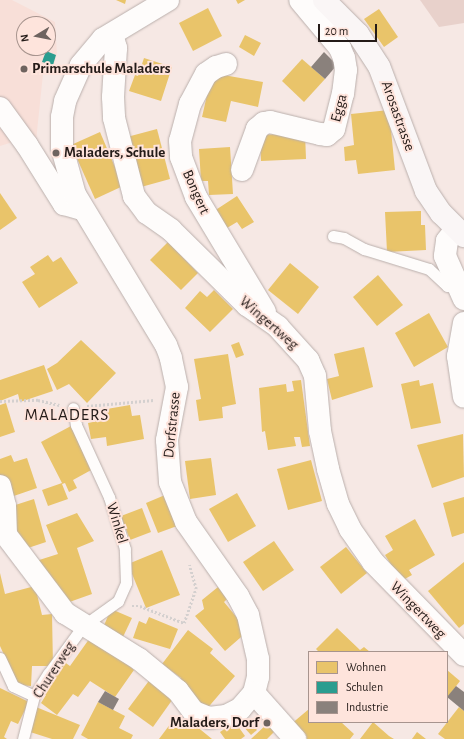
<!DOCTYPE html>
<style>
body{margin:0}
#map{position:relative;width:464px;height:739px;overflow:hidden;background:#f6e8e4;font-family:"Alegreya Sans",sans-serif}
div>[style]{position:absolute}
.built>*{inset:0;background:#f8dfd8}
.green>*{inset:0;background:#e8d1cb}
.homes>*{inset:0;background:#e9c46a}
.schools>*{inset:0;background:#2a9d8f}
.industry>*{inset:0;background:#8a817c}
.path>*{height:2.5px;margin-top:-1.25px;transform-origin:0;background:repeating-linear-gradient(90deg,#d4d0cf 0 2px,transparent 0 4px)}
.roads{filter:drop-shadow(0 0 1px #baafac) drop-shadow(0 0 1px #baafac)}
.lane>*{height:11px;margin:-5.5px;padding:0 5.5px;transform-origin:5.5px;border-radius:5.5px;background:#fefcfb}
.street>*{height:22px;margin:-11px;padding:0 11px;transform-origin:11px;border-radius:11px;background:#fefcfb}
.secondary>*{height:22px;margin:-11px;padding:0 11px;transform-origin:11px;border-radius:11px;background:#faf6f6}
.dots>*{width:11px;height:11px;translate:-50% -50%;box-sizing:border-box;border:2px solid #fee4dc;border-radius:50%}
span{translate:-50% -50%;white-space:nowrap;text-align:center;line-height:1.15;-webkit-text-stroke:4px #fee4dc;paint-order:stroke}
.poi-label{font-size:15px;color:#241b18;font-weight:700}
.left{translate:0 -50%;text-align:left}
.right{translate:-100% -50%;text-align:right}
.street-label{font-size:15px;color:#241b18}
.quarter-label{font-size:17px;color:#241b18;letter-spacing:1px}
.legend{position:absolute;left:308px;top:651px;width:140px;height:72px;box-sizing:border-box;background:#fee4dc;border:1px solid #a7948e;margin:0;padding:5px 7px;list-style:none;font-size:12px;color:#241b18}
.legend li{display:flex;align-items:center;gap:8px;height:20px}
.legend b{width:20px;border:1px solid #a7948e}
.north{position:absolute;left:16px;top:16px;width:40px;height:40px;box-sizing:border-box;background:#fee4dc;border:1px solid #a7948e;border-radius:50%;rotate:260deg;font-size:11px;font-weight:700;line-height:16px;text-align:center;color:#241b18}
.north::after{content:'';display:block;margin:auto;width:14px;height:18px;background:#6e635f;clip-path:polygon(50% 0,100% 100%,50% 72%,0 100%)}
.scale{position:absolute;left:318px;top:24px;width:59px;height:18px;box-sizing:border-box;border:2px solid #241b18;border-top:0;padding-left:5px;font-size:12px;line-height:14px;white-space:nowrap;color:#241b18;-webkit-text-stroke:3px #fee4dc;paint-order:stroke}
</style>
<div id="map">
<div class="built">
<i style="clip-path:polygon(evenodd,0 0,12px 0,55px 22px,57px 54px,54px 65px,43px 74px,36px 141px,16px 141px,0 146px,0 0,24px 24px,48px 24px,48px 48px,24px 48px,24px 24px)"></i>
</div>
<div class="green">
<i style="clip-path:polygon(420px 0,464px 0,464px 23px,439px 27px)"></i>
</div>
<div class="homes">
<i style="clip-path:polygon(116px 0,126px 0,125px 4px)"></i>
<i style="clip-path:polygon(236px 0,245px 0,238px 4px)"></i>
<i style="clip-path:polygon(208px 8px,222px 36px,193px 51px,179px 23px)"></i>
<i style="clip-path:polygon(379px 9px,398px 37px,384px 47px,364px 19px)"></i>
<i style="clip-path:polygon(245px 35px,261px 43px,254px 56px,239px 47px)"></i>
<i style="clip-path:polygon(144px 58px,172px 67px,161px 101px,129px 91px,135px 75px,138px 76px)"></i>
<i style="clip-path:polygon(302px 59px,325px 79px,304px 102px,282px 81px)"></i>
<i style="clip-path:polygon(212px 73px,263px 82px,258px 107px,231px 101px,226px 122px,202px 117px)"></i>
<i style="clip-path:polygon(389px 110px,395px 170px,358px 174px,356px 160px,345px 161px,344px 147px,354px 145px,351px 114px)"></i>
<i style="clip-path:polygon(157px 129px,170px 179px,141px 187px,127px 137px)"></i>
<i style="clip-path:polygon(100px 132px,123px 186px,95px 199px,71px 145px)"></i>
<i style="clip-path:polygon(305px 133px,306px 159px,261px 161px,260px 135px)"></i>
<i style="clip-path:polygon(230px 147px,233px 194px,209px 195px,208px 181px,201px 181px,199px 149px)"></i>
<i style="clip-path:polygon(0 193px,17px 218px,0 230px)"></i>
<i style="clip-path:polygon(237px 196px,254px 222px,242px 229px,237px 222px,222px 231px,211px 213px)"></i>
<i style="clip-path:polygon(421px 211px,421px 225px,425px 225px,426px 250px,387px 252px,385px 212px)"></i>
<i style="clip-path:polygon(168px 242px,198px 273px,181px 290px,150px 260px)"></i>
<i style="clip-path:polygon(48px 255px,53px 262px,61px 257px,78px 283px,39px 308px,22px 282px,35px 274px,30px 267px)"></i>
<i style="clip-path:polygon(290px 263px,319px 287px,298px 314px,268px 290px)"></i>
<i style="clip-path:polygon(378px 275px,403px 305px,377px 326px,353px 297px)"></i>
<i style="clip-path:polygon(214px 290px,233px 309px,210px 332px,185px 308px,200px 291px,207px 297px)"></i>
<i style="clip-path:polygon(429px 313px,448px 347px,414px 367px,395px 333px)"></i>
<i style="clip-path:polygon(81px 340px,116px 373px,87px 403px,69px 384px,57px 390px,47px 369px,57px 363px)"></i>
<i style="clip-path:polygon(239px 342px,244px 355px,236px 358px,231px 345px)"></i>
<i style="clip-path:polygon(364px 347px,373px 387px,332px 400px,327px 379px,339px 376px,334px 354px)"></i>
<i style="clip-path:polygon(228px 354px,236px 404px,222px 407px,223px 418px,199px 421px,196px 400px,201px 399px,194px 359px)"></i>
<i style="clip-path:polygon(44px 365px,53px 391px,20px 402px,18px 394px,0 401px,0 380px)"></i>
<i style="clip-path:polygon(301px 380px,310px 446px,302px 447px,300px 437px,294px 437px,296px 446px,268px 450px,265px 431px,262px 432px,259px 388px,286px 384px,287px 392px,294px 391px,292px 381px)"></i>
<i style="clip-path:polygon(419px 380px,420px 386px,433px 383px,441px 423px,411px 429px,401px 384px)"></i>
<i style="clip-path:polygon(6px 403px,15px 432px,0 437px,0 405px)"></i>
<i style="clip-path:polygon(130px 405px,132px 416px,140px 415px,144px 439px,107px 446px,106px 437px,91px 439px,88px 423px,103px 420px,101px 410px)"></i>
<i style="clip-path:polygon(71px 426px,93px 469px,73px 480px,77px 488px,69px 492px,65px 483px,62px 484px,68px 499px,48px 506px,42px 490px,62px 483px,41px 442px)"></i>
<i style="clip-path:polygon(463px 434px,464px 477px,432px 488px,417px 445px)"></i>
<i style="clip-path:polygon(11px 455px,14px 462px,27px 458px,37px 488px,8px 498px,0 475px,0 459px)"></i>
<i style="clip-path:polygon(211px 458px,216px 495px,190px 499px,185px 461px)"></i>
<i style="clip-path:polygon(311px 460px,322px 501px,288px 510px,277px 469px)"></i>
<i style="clip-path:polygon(237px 493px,256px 526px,228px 542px,209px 509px)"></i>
<i style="clip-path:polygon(165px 495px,177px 526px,158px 533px,146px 503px)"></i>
<i style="clip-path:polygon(464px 497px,464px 533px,452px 537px,443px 503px)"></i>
<i style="clip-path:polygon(34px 499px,46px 542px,22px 550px,6px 508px)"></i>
<i style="clip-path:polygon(142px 508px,151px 532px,130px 540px,121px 516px)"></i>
<i style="clip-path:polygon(77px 513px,94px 541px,77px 548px,92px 594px,61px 605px,36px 561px,58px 554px,46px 525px)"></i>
<i style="clip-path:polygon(415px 519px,435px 555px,409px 570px,412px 575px,403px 580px,398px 576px,385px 555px,393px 550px,385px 536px)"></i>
<i style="clip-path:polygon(274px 541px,294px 570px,263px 591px,243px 562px)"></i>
<i style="clip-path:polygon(346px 547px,367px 573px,341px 594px,320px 567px)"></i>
<i style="clip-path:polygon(162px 550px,180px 595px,146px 608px,128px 564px)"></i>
<i style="clip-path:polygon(464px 562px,464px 624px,459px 628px,428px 591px)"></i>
<i style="clip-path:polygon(0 573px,5px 594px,35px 586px,42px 615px,52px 614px,53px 666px,32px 666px,31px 686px,18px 685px,0 646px)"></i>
<i style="clip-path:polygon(218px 587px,227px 599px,224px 602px,248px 631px,225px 651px,195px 616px,204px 609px,202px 600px)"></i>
<i style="clip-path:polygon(111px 609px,132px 618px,122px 639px,102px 630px)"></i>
<i style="clip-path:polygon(149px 617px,178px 629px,170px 649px,133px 638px,139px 621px,146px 624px)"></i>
<i style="clip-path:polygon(337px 628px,360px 650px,364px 647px,370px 652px,319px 652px,316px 649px)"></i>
<i style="clip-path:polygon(188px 630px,213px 649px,210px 653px,235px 676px,205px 711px,178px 681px,181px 678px,162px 664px)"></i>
<i style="clip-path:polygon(92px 635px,134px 670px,115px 697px,90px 681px,78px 697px,73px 694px,57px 715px,41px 703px,46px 695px,40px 691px,60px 659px,70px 666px)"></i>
<i style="clip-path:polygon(447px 670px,460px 681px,447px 698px)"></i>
<i style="clip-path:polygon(151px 678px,175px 696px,153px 727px,128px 709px)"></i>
<i style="clip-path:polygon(0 688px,29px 702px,18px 724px,11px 721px,4px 737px,7px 739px,0 739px)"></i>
<i style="clip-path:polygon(98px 702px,125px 716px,119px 728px,133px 735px,131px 739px,88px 739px,81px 735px)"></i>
<i style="clip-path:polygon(36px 707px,80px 725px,73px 739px,52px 739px,27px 731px)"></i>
<i style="clip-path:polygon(459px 707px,464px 711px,464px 739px,445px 739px,438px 734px)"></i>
<i style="clip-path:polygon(309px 709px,309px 722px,341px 722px,354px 734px,350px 739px,303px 739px,290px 725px)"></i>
<i style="clip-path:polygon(174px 719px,185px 727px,190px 721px,212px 739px,159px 739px)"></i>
<i style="clip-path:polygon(248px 720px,257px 730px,251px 735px,242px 725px)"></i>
<i style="clip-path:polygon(270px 721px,277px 729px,267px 739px,251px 739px)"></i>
<i style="clip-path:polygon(235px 722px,245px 736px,241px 739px,225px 739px,220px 732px)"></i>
<i style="clip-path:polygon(373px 722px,389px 736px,394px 739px,360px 739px)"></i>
<i style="clip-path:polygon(417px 732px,426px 739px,412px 739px)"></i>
</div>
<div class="schools">
<i style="clip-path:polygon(46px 51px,56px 55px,53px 65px,42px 62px)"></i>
</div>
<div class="industry">
<i style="clip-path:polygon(324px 52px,337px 65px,325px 79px,311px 67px)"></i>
<i style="clip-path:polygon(456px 686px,464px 692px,464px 711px,447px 697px)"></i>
<i style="clip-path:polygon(105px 691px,119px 699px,113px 710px,98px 702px)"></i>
</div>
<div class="path">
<i style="left:0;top:401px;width:38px;rotate:-2deg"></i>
<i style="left:38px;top:400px;width:22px;rotate:13deg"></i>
<i style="left:87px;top:406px;width:67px;rotate:-5.1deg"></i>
<i style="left:132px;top:606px;width:8px"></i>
<i style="left:140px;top:606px;width:47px;rotate:21.1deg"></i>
<i style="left:184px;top:623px;width:36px;rotate:-71deg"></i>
<i style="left:196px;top:589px;width:25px;rotate:-106deg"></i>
</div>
<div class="roads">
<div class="lane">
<i style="left:333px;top:236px;width:11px;rotate:10deg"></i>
<i style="left:344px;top:238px;width:23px;rotate:29deg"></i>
<i style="left:364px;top:249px;width:68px;rotate:17.1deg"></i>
<i style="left:429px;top:269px;width:25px;rotate:43deg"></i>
<i style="left:447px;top:286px;width:11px;rotate:5deg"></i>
<i style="left:0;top:658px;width:31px;rotate:65deg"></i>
<i style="left:13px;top:686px;width:23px;rotate:25deg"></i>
<i style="left:23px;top:739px;width:44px;rotate:-75.7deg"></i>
<i style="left:34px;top:696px;width:26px;rotate:-58deg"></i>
<i style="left:48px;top:674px;width:59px;rotate:-53.9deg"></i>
<i style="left:83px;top:626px;width:43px;rotate:-35.5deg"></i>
<i style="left:118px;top:601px;width:20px;rotate:-66deg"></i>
<i style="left:126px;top:583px;width:34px;rotate:-92deg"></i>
<i style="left:125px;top:549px;width:54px;rotate:-107.1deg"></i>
<i style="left:109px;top:497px;width:79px;rotate:-114.6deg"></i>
<i style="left:76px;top:425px;width:17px;rotate:-100deg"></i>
</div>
<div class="street">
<i style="left:112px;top:34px;width:15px;rotate:74deg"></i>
<i style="left:116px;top:48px;width:49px;rotate:93.5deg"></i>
<i style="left:113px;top:97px;width:21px;rotate:87deg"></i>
<i style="left:114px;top:118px;width:81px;rotate:75.6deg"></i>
<i style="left:134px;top:196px;width:21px;rotate:53deg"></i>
<i style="left:147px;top:213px;width:29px;rotate:35deg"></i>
<i style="left:171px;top:230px;width:107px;rotate:44.6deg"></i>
<i style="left:247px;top:305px;width:38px;rotate:35deg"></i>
<i style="left:278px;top:327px;width:45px;rotate:47.7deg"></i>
<i style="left:308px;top:360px;width:17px;rotate:66deg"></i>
<i style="left:315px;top:376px;width:55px;rotate:84.8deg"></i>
<i style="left:320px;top:431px;width:39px;rotate:78deg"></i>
<i style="left:328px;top:469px;width:36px;rotate:74deg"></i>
<i style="left:338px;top:504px;width:28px;rotate:64deg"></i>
<i style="left:350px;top:529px;width:40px;rotate:55.1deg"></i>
<i style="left:373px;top:562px;width:130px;rotate:45.6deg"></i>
<i style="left:226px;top:64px;width:10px;rotate:163deg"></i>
<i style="left:216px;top:67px;width:12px;rotate:145deg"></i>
<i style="left:206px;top:74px;width:34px;rotate:118deg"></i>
<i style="left:190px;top:104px;width:38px;rotate:105deg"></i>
<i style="left:180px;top:141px;width:16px;rotate:86deg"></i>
<i style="left:181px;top:157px;width:43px;rotate:69.4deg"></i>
<i style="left:196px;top:197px;width:134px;rotate:59deg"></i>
<i style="left:0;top:108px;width:46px;rotate:53.9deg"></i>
<i style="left:27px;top:145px;width:70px;rotate:57.9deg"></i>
<i style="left:64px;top:204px;width:19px;rotate:16deg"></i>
<i style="left:242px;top:170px;width:44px;rotate:-69.9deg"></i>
<i style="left:257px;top:129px;width:9px;rotate:-41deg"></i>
<i style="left:264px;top:123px;width:6px;rotate:-9deg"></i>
<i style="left:270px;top:122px;width:51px;rotate:13.5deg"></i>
<i style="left:320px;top:134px;width:7px;rotate:8deg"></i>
<i style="left:327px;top:135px;width:9px;rotate:-41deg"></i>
<i style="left:334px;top:129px;width:36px;rotate:-76deg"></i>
<i style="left:343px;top:94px;width:24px;rotate:-83deg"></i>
<i style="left:346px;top:70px;width:12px;rotate:-99deg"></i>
<i style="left:344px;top:58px;width:11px;rotate:-112deg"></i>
<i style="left:340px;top:48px;width:62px;rotate:-129.8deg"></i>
<i style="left:456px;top:229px;width:15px;rotate:127deg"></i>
<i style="left:447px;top:241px;width:15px;rotate:98deg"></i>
<i style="left:445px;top:256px;width:47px;rotate:66.2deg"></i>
<i style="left:464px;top:323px;width:34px;rotate:100deg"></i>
<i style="left:458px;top:356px;width:41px;rotate:81.7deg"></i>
<i style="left:0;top:486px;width:21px;rotate:76deg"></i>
<i style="left:5px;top:506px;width:27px;rotate:88deg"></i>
<i style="left:0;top:527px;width:108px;rotate:52.9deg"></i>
<i style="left:65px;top:613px;width:87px;rotate:31.9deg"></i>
<i style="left:139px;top:659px;width:50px;rotate:39.4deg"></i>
<i style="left:178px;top:691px;width:26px;rotate:53deg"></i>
<i style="left:194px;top:712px;width:16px;rotate:22deg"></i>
<i style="left:209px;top:718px;width:17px;rotate:-7deg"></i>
<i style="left:226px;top:716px;width:16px;rotate:-27deg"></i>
<i style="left:240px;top:709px;width:21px;rotate:-49deg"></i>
<i style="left:254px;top:693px;width:16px;rotate:-76deg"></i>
<i style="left:258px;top:677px;width:18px;rotate:-90deg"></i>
<i style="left:258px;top:659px;width:45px;rotate:-102.8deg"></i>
<i style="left:248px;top:615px;width:21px;rotate:-118deg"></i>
<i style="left:238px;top:596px;width:90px;rotate:-125.1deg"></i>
<i style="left:186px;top:522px;width:43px;rotate:-111.8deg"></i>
<i style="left:170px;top:482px;width:42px;rotate:-94.1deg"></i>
<i style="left:167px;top:440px;width:54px;rotate:-79.3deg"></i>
<i style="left:177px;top:387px;width:30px;rotate:-102deg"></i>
<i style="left:171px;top:358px;width:14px;rotate:-111deg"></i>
<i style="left:166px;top:345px;width:175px;rotate:-121.2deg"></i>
<i style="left:75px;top:195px;width:49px;rotate:-105.5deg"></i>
<i style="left:62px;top:148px;width:31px;rotate:-90deg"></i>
<i style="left:62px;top:117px;width:16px;rotate:-79deg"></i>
<i style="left:65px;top:101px;width:39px;rotate:-66deg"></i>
<i style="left:81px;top:65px;width:34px;rotate:-50deg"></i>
<i style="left:103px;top:39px;width:76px;rotate:-31deg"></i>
<i style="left:254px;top:693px;width:62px;rotate:48.3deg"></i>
</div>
<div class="secondary">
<i style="left:324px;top:0;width:48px;rotate:45deg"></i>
<i style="left:358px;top:34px;width:38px;rotate:57deg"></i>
<i style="left:379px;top:66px;width:134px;rotate:69.4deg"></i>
<i style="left:426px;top:191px;width:27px;rotate:56deg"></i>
<i style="left:441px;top:213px;width:33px;rotate:45deg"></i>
</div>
</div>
<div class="dots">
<i style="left:24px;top:69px;background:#6e635f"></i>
<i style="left:56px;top:153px;background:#6e635f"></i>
<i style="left:267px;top:723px;background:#6e635f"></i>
</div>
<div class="poi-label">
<span class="left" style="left:32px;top:69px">Primarschule Maladers</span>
<span class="left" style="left:64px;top:153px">Maladers, Schule</span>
<span class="right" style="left:259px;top:723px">Maladers, Dorf</span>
</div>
<div class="street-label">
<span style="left:339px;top:108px;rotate:-76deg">Egga</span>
<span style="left:398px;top:116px;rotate:70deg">Arosastrasse</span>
<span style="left:196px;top:192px;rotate:66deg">Bongert</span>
<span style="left:269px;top:323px;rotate:41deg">Wingertweg</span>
<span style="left:172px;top:425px;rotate:-84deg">Dorfstrasse</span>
<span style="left:117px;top:523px;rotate:73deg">Winkel</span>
<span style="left:418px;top:610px;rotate:46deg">Wingertweg</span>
<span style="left:54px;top:670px;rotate:-57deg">Churerweg</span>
</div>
<div class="quarter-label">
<span style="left:67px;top:415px">MALADERS</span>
</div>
<ul class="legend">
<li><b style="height:11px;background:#e9c46a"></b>Wohnen</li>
<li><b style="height:11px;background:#2a9d8f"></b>Schulen</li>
<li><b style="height:11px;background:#8a817c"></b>Industrie</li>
</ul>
<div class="north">N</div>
<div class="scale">20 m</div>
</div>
